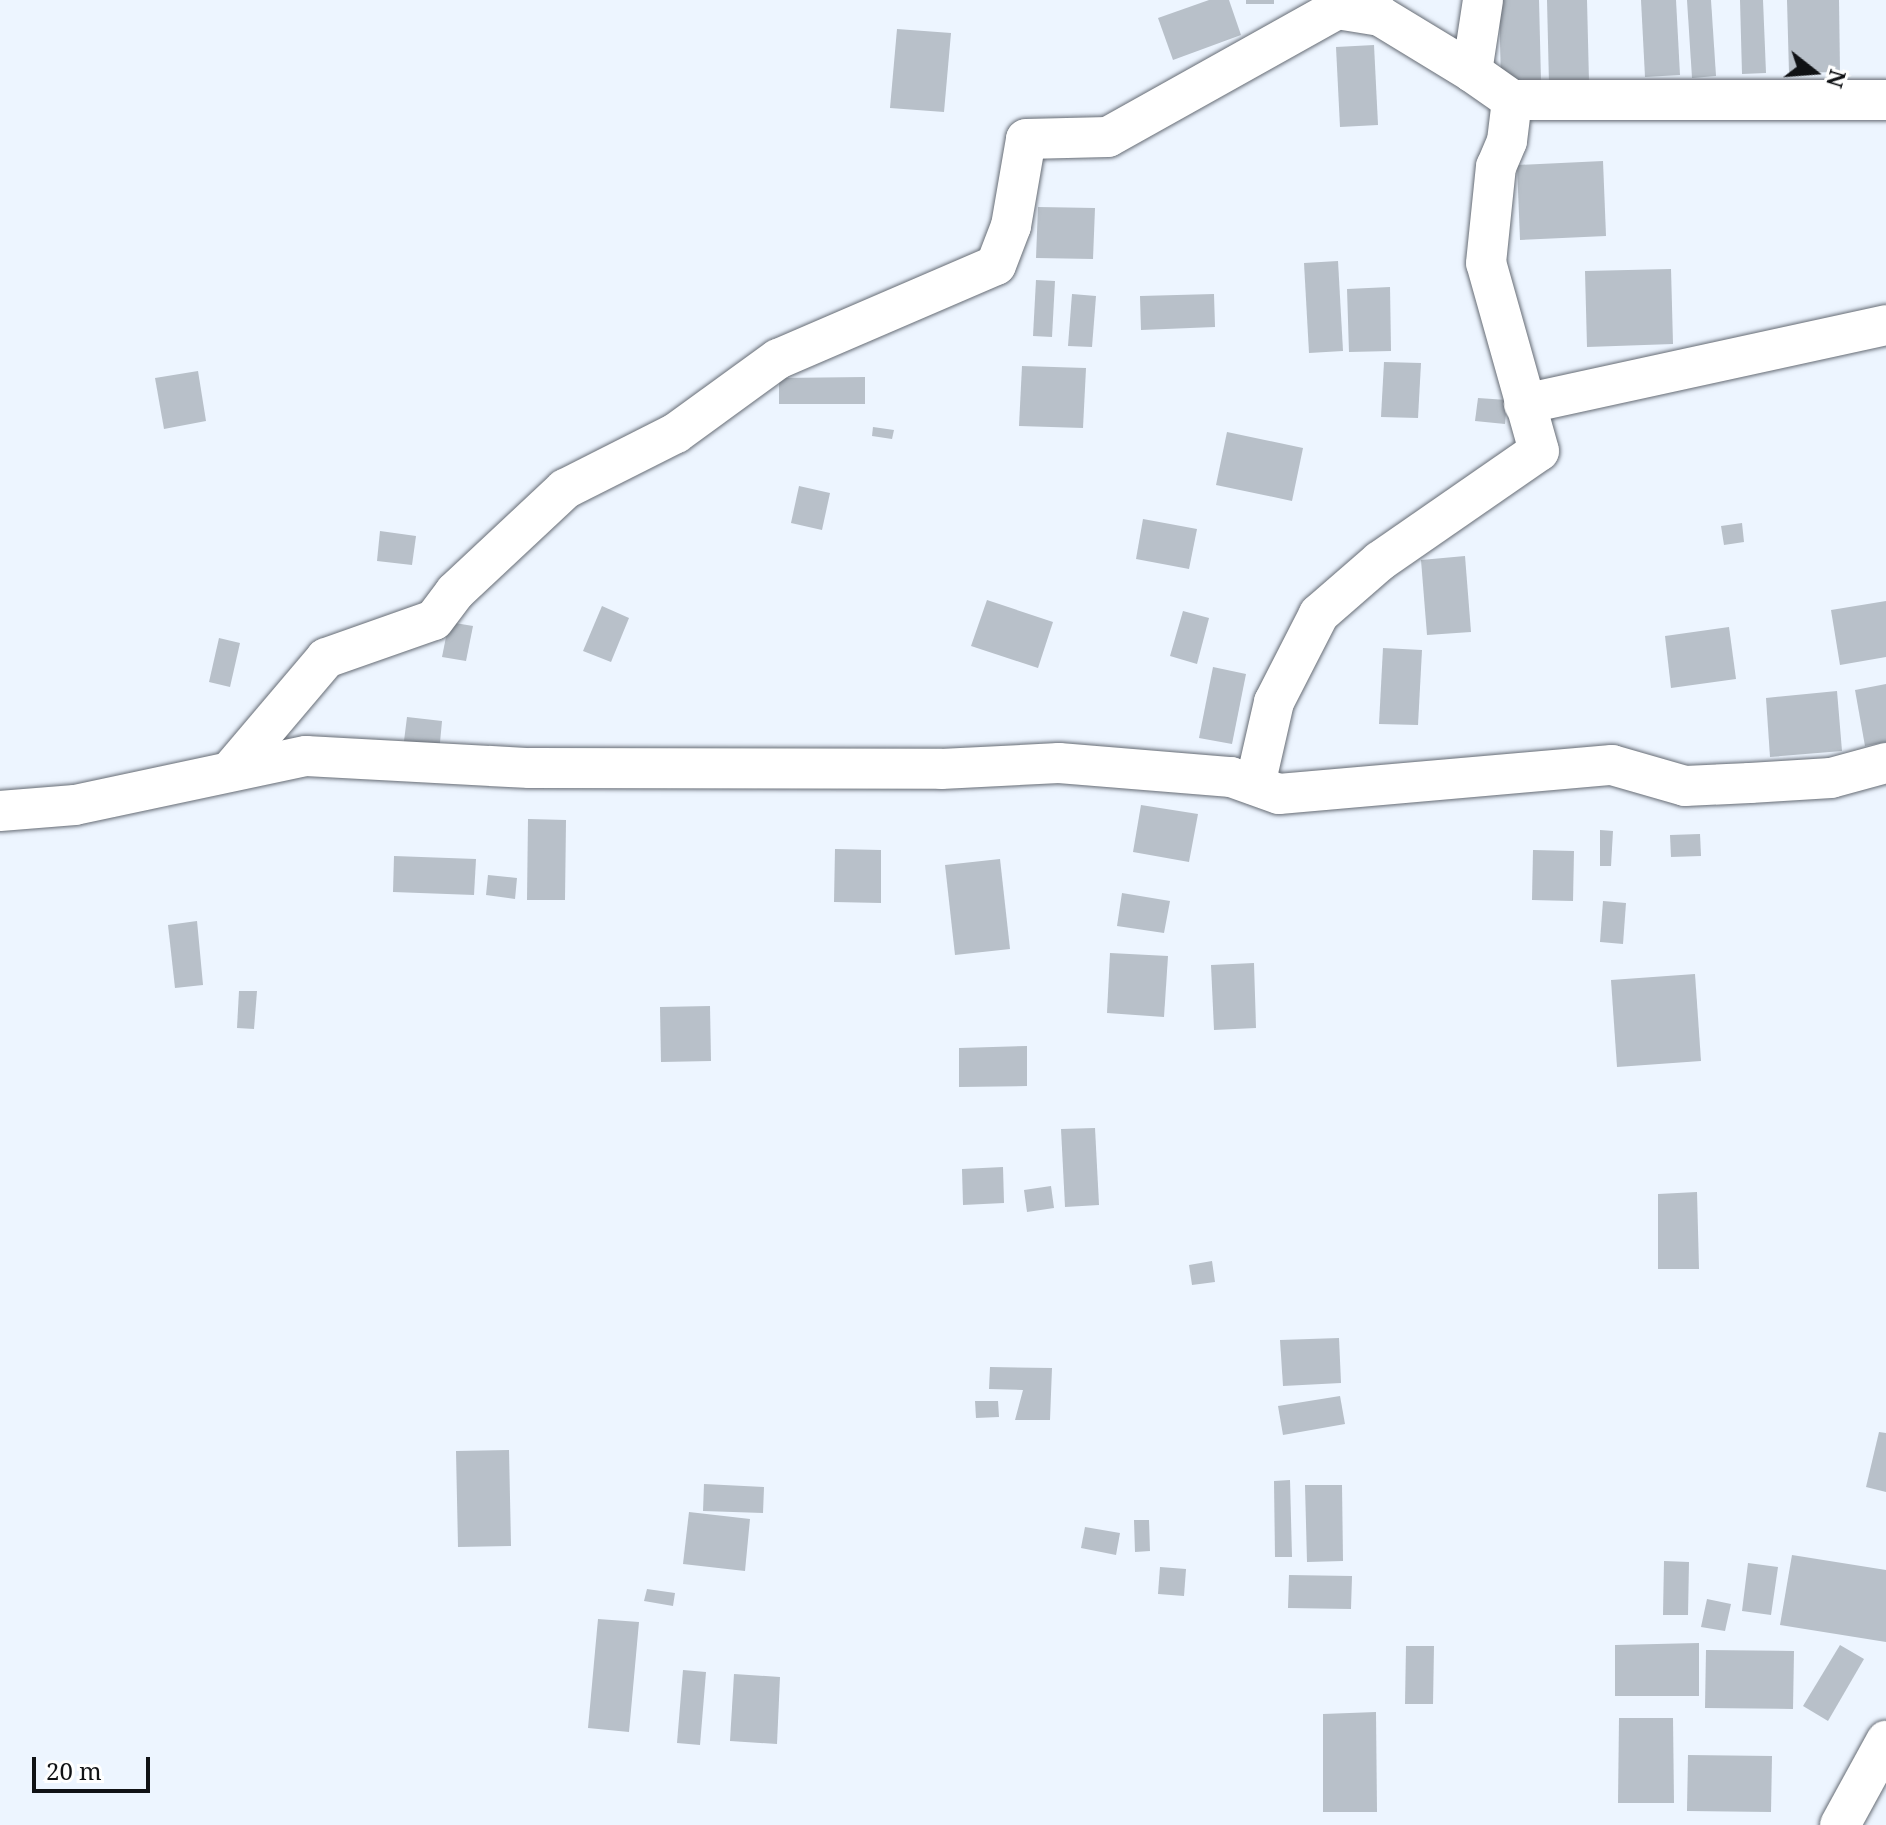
<!DOCTYPE html>
<style>
body{margin:0}
#map{position:relative;width:1886px;height:1825px;overflow:hidden;background:#edf5ff;font-family:"Noto Serif",serif}
div>[style]{position:absolute}
.building>*{inset:0;background:#b8c0c9}
.roads{filter:drop-shadow(0 0 2px #666c75) drop-shadow(0 0 2px #666c75)}
.street>*{height:40px;margin:-20px;padding:0 20px;transform-origin:20px;border-radius:20px;background:#fff}
span{translate:-50% -50%;white-space:nowrap;text-align:center;line-height:1.15;-webkit-text-stroke:8px #fff;paint-order:stroke}
.north{position:absolute;left:1774px;top:32px;width:80px;height:80px;-webkit-text-stroke:6px #fff;paint-order:stroke;rotate:107deg;font-size:22px;font-weight:700;line-height:32px;text-align:center;color:#101215}
.north::after{content:'';display:block;margin:auto;width:28px;height:36px;background:#101215;clip-path:polygon(50% 0,100% 100%,50% 72%,0 100%)}
.scale{position:absolute;left:32px;top:1757px;width:118px;height:36px;box-sizing:border-box;border:4px solid #101215;border-top:0;padding-left:10px;font-size:24px;line-height:28px;white-space:nowrap;color:#101215;-webkit-text-stroke:6px #fff;paint-order:stroke}
</style>
<div id="map">
<div class="building">
<i style="clip-path:polygon(1209px 0,1229px 0,1241px 35px,1173px 60px,1158px 18px)"></i>
<i style="clip-path:polygon(1246px 0,1274px 0,1274px 4px,1246px 4px)"></i>
<i style="clip-path:polygon(1499px 0,1539px 0,1541px 81px,1501px 82px)"></i>
<i style="clip-path:polygon(1547px 0,1587px 0,1589px 82px,1549px 84px)"></i>
<i style="clip-path:polygon(1641px 0,1676px 0,1680px 75px,1645px 77px)"></i>
<i style="clip-path:polygon(1687px 0,1711px 0,1716px 76px,1692px 78px)"></i>
<i style="clip-path:polygon(1740px 0,1763px 0,1766px 73px,1742px 74px)"></i>
<i style="clip-path:polygon(1787px 0,1839px 0,1840px 72px,1789px 73px)"></i>
<i style="clip-path:polygon(897px 29px,951px 33px,944px 112px,890px 108px)"></i>
<i style="clip-path:polygon(1374px 45px,1378px 125px,1340px 127px,1336px 47px)"></i>
<i style="clip-path:polygon(1603px 161px,1606px 236px,1520px 240px,1517px 165px)"></i>
<i style="clip-path:polygon(1038px 207px,1095px 208px,1093px 259px,1036px 258px)"></i>
<i style="clip-path:polygon(1338px 261px,1343px 351px,1309px 353px,1304px 263px)"></i>
<i style="clip-path:polygon(1671px 269px,1673px 344px,1587px 347px,1585px 271px)"></i>
<i style="clip-path:polygon(1036px 280px,1055px 281px,1052px 337px,1033px 336px)"></i>
<i style="clip-path:polygon(1390px 287px,1391px 351px,1349px 352px,1347px 289px)"></i>
<i style="clip-path:polygon(1072px 294px,1096px 296px,1092px 347px,1068px 346px)"></i>
<i style="clip-path:polygon(1214px 294px,1215px 327px,1141px 330px,1140px 296px)"></i>
<i style="clip-path:polygon(1384px 362px,1421px 363px,1418px 418px,1381px 417px)"></i>
<i style="clip-path:polygon(1022px 366px,1086px 368px,1083px 428px,1019px 426px)"></i>
<i style="clip-path:polygon(198px 371px,206px 421px,164px 429px,155px 378px)"></i>
<i style="clip-path:polygon(865px 377px,865px 404px,779px 404px,779px 378px)"></i>
<i style="clip-path:polygon(1478px 398px,1507px 400px,1505px 424px,1475px 421px)"></i>
<i style="clip-path:polygon(873px 427px,894px 430px,892px 439px,872px 436px)"></i>
<i style="clip-path:polygon(1227px 432px,1303px 448px,1292px 501px,1216px 485px)"></i>
<i style="clip-path:polygon(799px 486px,830px 493px,822px 530px,791px 523px)"></i>
<i style="clip-path:polygon(1143px 519px,1197px 529px,1189px 569px,1136px 559px)"></i>
<i style="clip-path:polygon(1742px 523px,1744px 542px,1724px 545px,1721px 526px)"></i>
<i style="clip-path:polygon(380px 531px,416px 536px,412px 565px,377px 561px)"></i>
<i style="clip-path:polygon(1465px 556px,1471px 632px,1427px 635px,1421px 560px)"></i>
<i style="clip-path:polygon(987px 600px,1053px 622px,1038px 668px,971px 646px)"></i>
<i style="clip-path:polygon(1886px 601px,1886px 657px,1840px 665px,1831px 610px)"></i>
<i style="clip-path:polygon(602px 606px,629px 618px,611px 662px,583px 651px)"></i>
<i style="clip-path:polygon(1183px 611px,1209px 618px,1197px 664px,1170px 656px)"></i>
<i style="clip-path:polygon(449px 622px,473px 626px,466px 661px,442px 657px)"></i>
<i style="clip-path:polygon(1729px 627px,1736px 679px,1671px 688px,1665px 636px)"></i>
<i style="clip-path:polygon(219px 638px,240px 643px,230px 687px,209px 682px)"></i>
<i style="clip-path:polygon(1383px 648px,1422px 650px,1418px 725px,1379px 724px)"></i>
<i style="clip-path:polygon(1213px 667px,1246px 674px,1232px 744px,1199px 738px)"></i>
<i style="clip-path:polygon(1886px 684px,1886px 742px,1865px 746px,1855px 690px)"></i>
<i style="clip-path:polygon(1837px 691px,1842px 751px,1770px 757px,1766px 698px)"></i>
<i style="clip-path:polygon(407px 717px,442px 721px,439px 753px,403px 749px)"></i>
<i style="clip-path:polygon(1141px 805px,1198px 814px,1189px 862px,1133px 852px)"></i>
<i style="clip-path:polygon(528px 819px,566px 820px,565px 900px,527px 900px)"></i>
<i style="clip-path:polygon(1600px 830px,1613px 831px,1611px 866px,1600px 866px)"></i>
<i style="clip-path:polygon(1700px 834px,1701px 856px,1671px 857px,1670px 835px)"></i>
<i style="clip-path:polygon(835px 849px,881px 850px,881px 903px,834px 902px)"></i>
<i style="clip-path:polygon(1533px 850px,1574px 851px,1573px 901px,1532px 900px)"></i>
<i style="clip-path:polygon(394px 856px,476px 859px,474px 895px,393px 892px)"></i>
<i style="clip-path:polygon(1000px 859px,1010px 949px,955px 955px,945px 865px)"></i>
<i style="clip-path:polygon(488px 875px,517px 878px,515px 899px,486px 895px)"></i>
<i style="clip-path:polygon(1122px 893px,1170px 901px,1164px 933px,1117px 926px)"></i>
<i style="clip-path:polygon(1603px 901px,1626px 903px,1623px 944px,1600px 942px)"></i>
<i style="clip-path:polygon(197px 921px,203px 985px,175px 988px,168px 925px)"></i>
<i style="clip-path:polygon(1110px 953px,1168px 956px,1164px 1017px,1107px 1013px)"></i>
<i style="clip-path:polygon(1254px 963px,1256px 1028px,1214px 1030px,1211px 965px)"></i>
<i style="clip-path:polygon(1695px 974px,1701px 1061px,1617px 1067px,1611px 980px)"></i>
<i style="clip-path:polygon(239px 991px,257px 991px,254px 1029px,237px 1028px)"></i>
<i style="clip-path:polygon(710px 1006px,711px 1061px,661px 1062px,660px 1007px)"></i>
<i style="clip-path:polygon(1027px 1046px,1027px 1086px,959px 1087px,959px 1048px)"></i>
<i style="clip-path:polygon(1095px 1128px,1099px 1205px,1065px 1207px,1061px 1129px)"></i>
<i style="clip-path:polygon(1003px 1167px,1004px 1203px,963px 1205px,962px 1169px)"></i>
<i style="clip-path:polygon(1051px 1186px,1054px 1208px,1027px 1212px,1024px 1190px)"></i>
<i style="clip-path:polygon(1697px 1192px,1699px 1269px,1658px 1269px,1658px 1194px)"></i>
<i style="clip-path:polygon(1212px 1261px,1215px 1282px,1192px 1285px,1189px 1265px)"></i>
<i style="clip-path:polygon(1339px 1338px,1341px 1383px,1283px 1386px,1280px 1340px)"></i>
<i style="clip-path:polygon(990px 1367px,1052px 1368px,1050px 1420px,1015px 1420px,1023px 1390px,989px 1389px)"></i>
<i style="clip-path:polygon(1340px 1396px,1345px 1424px,1283px 1435px,1278px 1406px)"></i>
<i style="clip-path:polygon(975px 1401px,998px 1401px,999px 1417px,976px 1418px)"></i>
<i style="clip-path:polygon(1879px 1432px,1886px 1433px,1886px 1492px,1866px 1487px)"></i>
<i style="clip-path:polygon(509px 1450px,511px 1546px,458px 1547px,456px 1451px)"></i>
<i style="clip-path:polygon(1290px 1480px,1292px 1557px,1275px 1557px,1274px 1481px)"></i>
<i style="clip-path:polygon(704px 1484px,764px 1487px,763px 1513px,703px 1511px)"></i>
<i style="clip-path:polygon(1305px 1485px,1342px 1485px,1343px 1561px,1307px 1562px)"></i>
<i style="clip-path:polygon(689px 1512px,750px 1519px,745px 1571px,683px 1564px)"></i>
<i style="clip-path:polygon(1134px 1520px,1149px 1520px,1150px 1551px,1135px 1552px)"></i>
<i style="clip-path:polygon(1085px 1527px,1120px 1533px,1116px 1555px,1081px 1548px)"></i>
<i style="clip-path:polygon(1792px 1555px,1886px 1570px,1886px 1642px,1780px 1625px)"></i>
<i style="clip-path:polygon(1664px 1561px,1689px 1562px,1688px 1615px,1663px 1615px)"></i>
<i style="clip-path:polygon(1748px 1563px,1778px 1567px,1771px 1615px,1742px 1611px)"></i>
<i style="clip-path:polygon(1160px 1567px,1186px 1569px,1184px 1596px,1158px 1594px)"></i>
<i style="clip-path:polygon(1289px 1575px,1352px 1576px,1351px 1609px,1288px 1608px)"></i>
<i style="clip-path:polygon(647px 1589px,675px 1593px,673px 1606px,644px 1601px)"></i>
<i style="clip-path:polygon(1707px 1599px,1731px 1604px,1725px 1631px,1701px 1627px)"></i>
<i style="clip-path:polygon(598px 1619px,639px 1622px,629px 1732px,588px 1728px)"></i>
<i style="clip-path:polygon(1699px 1643px,1699px 1696px,1615px 1696px,1615px 1645px)"></i>
<i style="clip-path:polygon(1840px 1645px,1864px 1659px,1828px 1721px,1803px 1706px)"></i>
<i style="clip-path:polygon(1406px 1646px,1434px 1646px,1433px 1704px,1405px 1704px)"></i>
<i style="clip-path:polygon(1706px 1650px,1794px 1651px,1793px 1709px,1705px 1708px)"></i>
<i style="clip-path:polygon(683px 1670px,706px 1672px,700px 1745px,677px 1743px)"></i>
<i style="clip-path:polygon(734px 1674px,780px 1677px,777px 1744px,730px 1741px)"></i>
<i style="clip-path:polygon(1376px 1712px,1377px 1812px,1323px 1812px,1323px 1714px)"></i>
<i style="clip-path:polygon(1619px 1718px,1673px 1718px,1674px 1803px,1618px 1803px)"></i>
<i style="clip-path:polygon(1688px 1755px,1772px 1756px,1771px 1812px,1687px 1811px)"></i>
</div>
<div class="roads">
<div class="street">
<i style="left:1483px;top:0;width:73px;rotate:98.7deg"></i>
<i style="left:1472px;top:72px;width:49px;rotate:35deg"></i>
<i style="left:1512px;top:100px;width:374px"></i>
<i style="left:1524px;top:404px;width:371px;rotate:-12.3deg"></i>
<i style="left:232px;top:769px;width:145px;rotate:-49.7deg"></i>
<i style="left:326px;top:658px;width:114px;rotate:-19.4deg"></i>
<i style="left:434px;top:620px;width:35px;rotate:-53deg"></i>
<i style="left:455px;top:592px;width:151px;rotate:-43.1deg"></i>
<i style="left:565px;top:489px;width:124px;rotate:-26.8deg"></i>
<i style="left:676px;top:433px;width:126px;rotate:-36deg"></i>
<i style="left:778px;top:359px;width:237px;rotate:-23.3deg"></i>
<i style="left:996px;top:265px;width:42px;rotate:-69deg"></i>
<i style="left:1011px;top:226px;width:88px;rotate:-80.2deg"></i>
<i style="left:1026px;top:139px;width:82px;rotate:-1.4deg"></i>
<i style="left:1108px;top:137px;width:262px;rotate:-29.2deg"></i>
<i style="left:1337px;top:9px;width:44px;rotate:9.2deg"></i>
<i style="left:1380px;top:16px;width:108px;rotate:31.3deg"></i>
<i style="left:1255px;top:785px;width:85px;rotate:-77.1deg"></i>
<i style="left:1274px;top:702px;width:99px;rotate:-62.9deg"></i>
<i style="left:1319px;top:614px;width:81px;rotate:-41deg"></i>
<i style="left:1380px;top:561px;width:193px;rotate:-34.7deg"></i>
<i style="left:1539px;top:451px;width:195px;rotate:-105.7deg"></i>
<i style="left:1486px;top:263px;width:97px;rotate:-84.1deg"></i>
<i style="left:1496px;top:167px;width:28px;rotate:-67deg"></i>
<i style="left:1507px;top:141px;width:41px;rotate:-83deg"></i>
<i style="left:0;top:811px;width:75px;rotate:-4.6deg"></i>
<i style="left:75px;top:805px;width:236px;rotate:-12deg"></i>
<i style="left:306px;top:756px;width:224px;rotate:3.1deg"></i>
<i style="left:530px;top:768px;width:411px;rotate:0.1deg"></i>
<i style="left:941px;top:769px;width:118px;rotate:-2.9deg"></i>
<i style="left:1059px;top:763px;width:173px;rotate:4.7deg"></i>
<i style="left:1231px;top:777px;width:51px;rotate:19.5deg"></i>
<i style="left:1279px;top:794px;width:334px;rotate:-5deg"></i>
<i style="left:1612px;top:765px;width:76px;rotate:16deg"></i>
<i style="left:1685px;top:786px;width:65px;rotate:-2.6deg"></i>
<i style="left:1750px;top:783px;width:81px;rotate:-3.5deg"></i>
<i style="left:1831px;top:778px;width:57px;rotate:-15.3deg"></i>
<i style="left:1840px;top:1825px;width:96px;rotate:-61.3deg"></i>
</div>
</div>
<div class="north">N</div>
<div class="scale">20 m</div>
</div>
